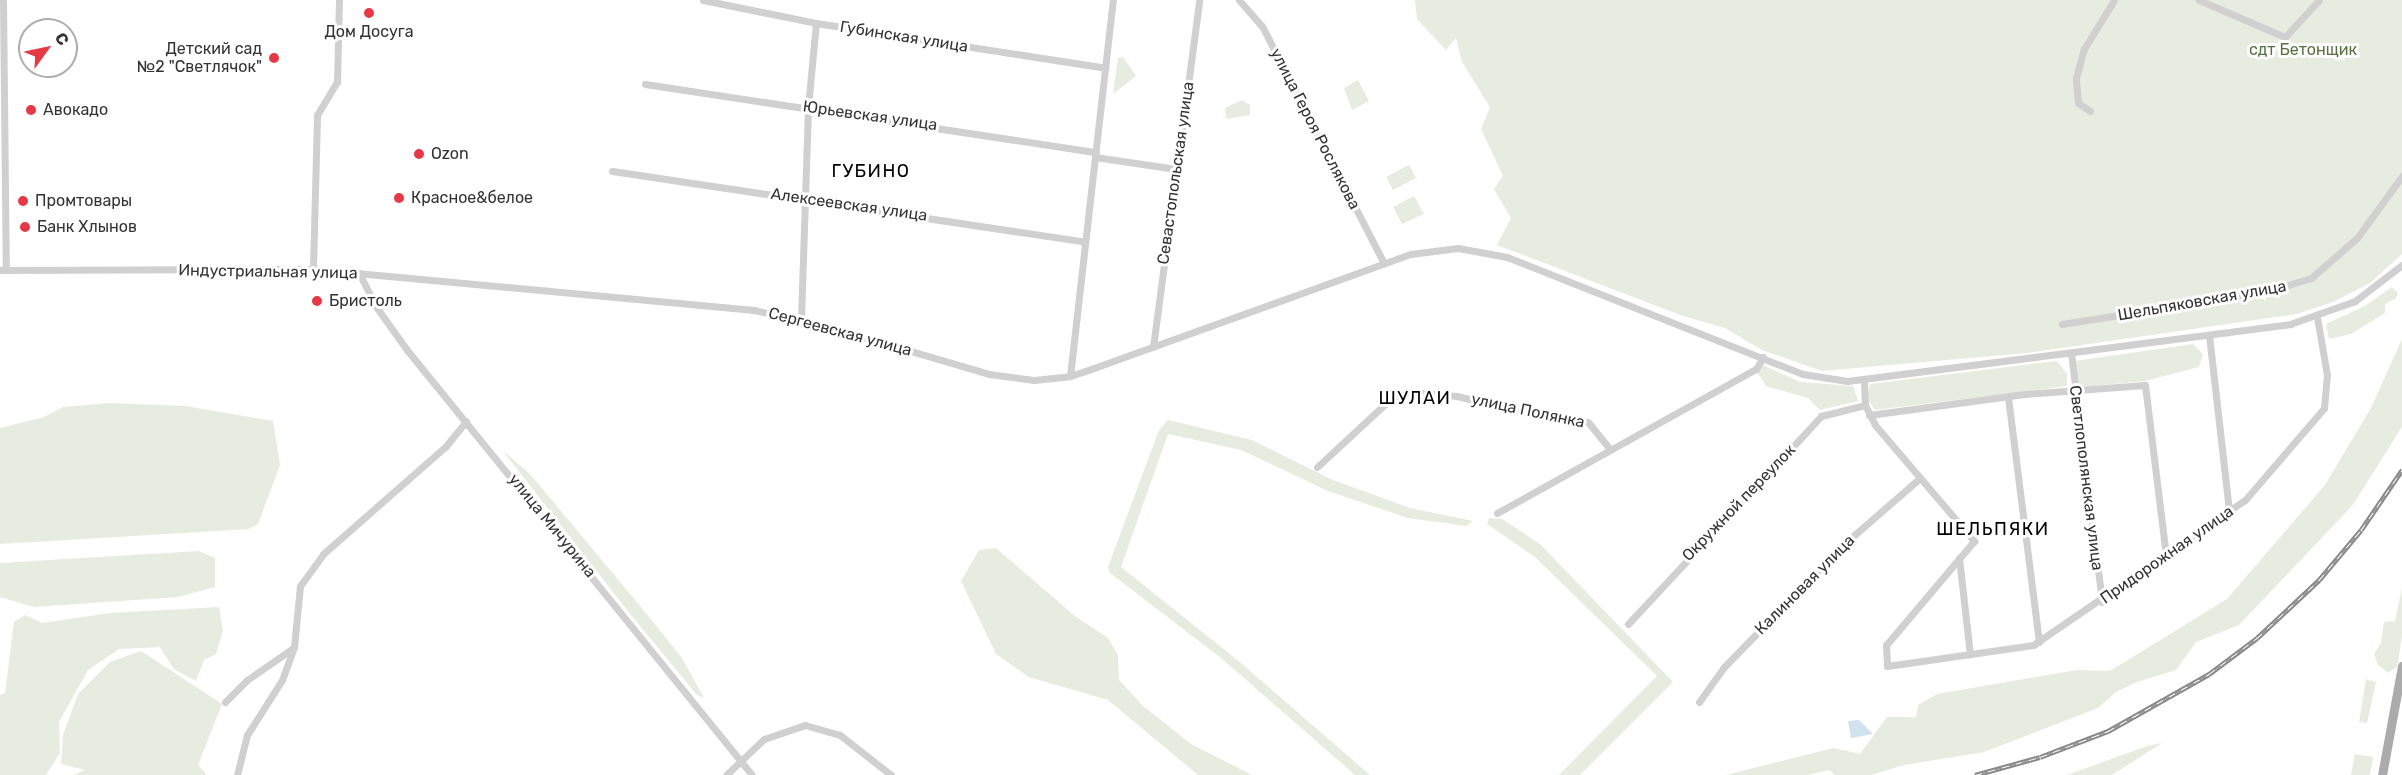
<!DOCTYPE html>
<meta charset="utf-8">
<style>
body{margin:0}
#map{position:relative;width:2402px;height:775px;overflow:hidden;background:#fff;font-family:Rubik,sans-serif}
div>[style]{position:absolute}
.green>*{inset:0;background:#e6ecdf}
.water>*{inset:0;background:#cfe2ee}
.minor>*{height:7px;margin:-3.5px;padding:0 3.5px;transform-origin:3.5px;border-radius:3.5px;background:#d0d0d0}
.major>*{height:9px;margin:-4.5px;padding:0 4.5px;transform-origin:4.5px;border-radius:4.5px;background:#ababab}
.rail>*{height:4.5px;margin-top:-2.25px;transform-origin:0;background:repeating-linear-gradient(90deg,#fff 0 7px,#888 0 14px);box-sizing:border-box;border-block:2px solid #888}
.dots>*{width:16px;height:16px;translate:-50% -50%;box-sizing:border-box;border:3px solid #fff;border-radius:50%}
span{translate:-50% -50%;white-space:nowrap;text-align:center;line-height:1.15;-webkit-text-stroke:6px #fff;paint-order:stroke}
.poi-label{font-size:16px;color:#333}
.right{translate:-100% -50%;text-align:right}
.left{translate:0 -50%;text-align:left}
.street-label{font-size:16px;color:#333}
.park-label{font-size:16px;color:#56703f}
.neighbourhood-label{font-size:18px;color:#000;letter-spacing:1.5px}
.north{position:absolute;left:18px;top:18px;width:60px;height:60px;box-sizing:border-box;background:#fff;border:2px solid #adadad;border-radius:50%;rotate:57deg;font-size:16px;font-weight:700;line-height:24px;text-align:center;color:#333}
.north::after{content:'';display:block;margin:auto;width:21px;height:27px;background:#e63946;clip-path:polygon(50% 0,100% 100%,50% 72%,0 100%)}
</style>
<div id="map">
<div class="green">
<i style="clip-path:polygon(1415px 0,2402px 0,2402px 254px,2370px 283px,2333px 302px,2297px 314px,2027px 353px,1822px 371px,1762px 350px,1725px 328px,1683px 316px,1497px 245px,1511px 218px,1494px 189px,1503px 176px,1481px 129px,1490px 107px,1462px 62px,1456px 38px,1446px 50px,1417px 19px)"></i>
<i style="clip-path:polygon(1123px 57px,1136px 76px,1113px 94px,1118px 58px)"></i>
<i style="clip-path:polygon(1358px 80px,1369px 101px,1352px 110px,1344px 88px)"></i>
<i style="clip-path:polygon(1242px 100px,1250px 105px,1250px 115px,1226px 119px,1225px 108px)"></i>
<i style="clip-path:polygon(1409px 165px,1416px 178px,1393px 190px,1386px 177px)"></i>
<i style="clip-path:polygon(1414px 196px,1424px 214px,1402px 224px,1393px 207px)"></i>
<i style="clip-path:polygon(2392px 287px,2398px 293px,2396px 298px,2385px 304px,2385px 313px,2351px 334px,2329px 339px,2326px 324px,2365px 306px)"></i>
<i style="clip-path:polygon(2402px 339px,2402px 427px,2352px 506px,2239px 625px,2196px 642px,2176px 670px,2137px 682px,2116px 692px,2098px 708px,1984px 752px,1904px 765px,1871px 775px,1835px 775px,1829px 770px,1808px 775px,1726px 775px,1833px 748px,1860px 754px,1887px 717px,1916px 717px,1918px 705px,1937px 694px,2077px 670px,2110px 671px,2227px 599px,2325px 485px,2371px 408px)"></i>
<i style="clip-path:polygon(2193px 344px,2203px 354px,2199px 367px,2145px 381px,2080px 387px,2077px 381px,2075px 361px)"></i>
<i style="clip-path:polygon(2057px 361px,2067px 374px,2067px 386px,1875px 410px,1867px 399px,1870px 384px)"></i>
<i style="clip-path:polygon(1763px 365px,1800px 382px,1853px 386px,1858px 401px,1820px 410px,1808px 398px,1766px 386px,1757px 372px)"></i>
<i style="clip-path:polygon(108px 403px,185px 406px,273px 421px,280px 465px,258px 524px,249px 529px,0 544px,0 428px,44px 417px,63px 407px)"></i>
<i style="clip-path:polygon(1168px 420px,1252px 440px,1333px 480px,1410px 508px,1473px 521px,1466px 526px,1408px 518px,1328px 491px,1241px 450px,1168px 434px,1121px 567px,1241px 663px,1370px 775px,1355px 775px,1221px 658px,1110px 573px,1108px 567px,1159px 430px)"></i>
<i style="clip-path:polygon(503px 451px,530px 474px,650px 618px,682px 658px,704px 698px,696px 694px,627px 610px)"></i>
<i style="clip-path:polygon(1489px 518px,1502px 519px,1540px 544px,1673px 682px,1580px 775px,1559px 775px,1657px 676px,1535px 557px,1487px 524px)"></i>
<i style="clip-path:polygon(996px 548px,1075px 616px,1108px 638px,1118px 655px,1119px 680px,1143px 706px,1191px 744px,1252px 775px,1198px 775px,1108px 700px,1029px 677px,996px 654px,961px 581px,979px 550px)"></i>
<i style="clip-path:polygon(199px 551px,215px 558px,215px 587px,178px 597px,34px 607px,0 597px,0 563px)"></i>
<i style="clip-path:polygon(2402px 588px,2402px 636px,2397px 667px,2388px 673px,2378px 665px,2374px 654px,2381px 643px,2384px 622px,2395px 621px)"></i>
<i style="clip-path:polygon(219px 607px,223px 631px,216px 654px,204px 660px,196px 681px,174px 669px,160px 647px,119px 649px,88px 670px,59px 722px,60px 753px,46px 775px,0 775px,0 695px,5px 693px,14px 622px,25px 615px,42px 623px,110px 613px)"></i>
<i style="clip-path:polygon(141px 651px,222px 704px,198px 765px,207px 775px,73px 775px,85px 770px,61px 764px,63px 735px,78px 694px,110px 662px)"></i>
<i style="clip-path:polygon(2366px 679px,2376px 682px,2367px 723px,2359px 722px)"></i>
<i style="clip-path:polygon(2162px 743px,2112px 775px,2067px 775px,2147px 746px)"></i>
<i style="clip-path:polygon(2355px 754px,2373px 757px,2370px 775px,2351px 775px)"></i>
</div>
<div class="water">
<i style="clip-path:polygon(1859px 720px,1873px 734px,1851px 738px,1848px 721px)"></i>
</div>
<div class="minor">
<i style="left:3px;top:0;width:270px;rotate:89.4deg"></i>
<i style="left:703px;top:0;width:115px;rotate:11.5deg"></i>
<i style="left:816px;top:23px;width:293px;rotate:8.8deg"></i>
<i style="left:1239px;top:0;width:35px;rotate:49deg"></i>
<i style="left:1262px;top:26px;width:267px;rotate:62.8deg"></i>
<i style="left:2199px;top:0;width:94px;rotate:23.3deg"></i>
<i style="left:2285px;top:37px;width:50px;rotate:-47.4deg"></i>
<i style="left:645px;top:84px;width:456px;rotate:8.6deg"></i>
<i style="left:2090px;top:111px;width:14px;rotate:-146deg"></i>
<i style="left:2078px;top:103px;width:25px;rotate:-95deg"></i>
<i style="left:2076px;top:78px;width:30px;rotate:-75deg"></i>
<i style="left:2084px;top:49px;width:57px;rotate:-58.5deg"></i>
<i style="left:1095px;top:157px;width:82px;rotate:8.4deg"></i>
<i style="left:612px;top:171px;width:478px;rotate:8.5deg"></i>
<i style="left:313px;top:269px;width:154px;rotate:-88.5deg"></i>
<i style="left:317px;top:115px;width:39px;rotate:-59deg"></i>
<i style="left:337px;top:82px;width:82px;rotate:-88.6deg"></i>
<i style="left:0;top:270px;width:313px;rotate:-0.2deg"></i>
<i style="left:313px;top:269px;width:443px;rotate:5.3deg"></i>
<i style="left:754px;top:310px;width:87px;rotate:13.2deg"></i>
<i style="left:839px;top:330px;width:156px;rotate:16.3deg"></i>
<i style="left:989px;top:374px;width:45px;rotate:7.6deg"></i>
<i style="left:1034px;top:380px;width:36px;rotate:-6deg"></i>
<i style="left:1070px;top:376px;width:22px;rotate:-18deg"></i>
<i style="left:1091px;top:369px;width:340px;rotate:-19.8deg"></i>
<i style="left:1411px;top:254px;width:47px;rotate:-7.3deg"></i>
<i style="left:1458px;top:248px;width:50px;rotate:10.4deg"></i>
<i style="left:1507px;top:257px;width:318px;rotate:21.6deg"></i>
<i style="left:1803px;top:374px;width:45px;rotate:9deg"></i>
<i style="left:1847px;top:381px;width:447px;rotate:-7.3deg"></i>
<i style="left:2290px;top:324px;width:69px;rotate:-19.5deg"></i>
<i style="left:2355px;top:301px;width:59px;rotate:-37.5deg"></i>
<i style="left:359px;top:273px;width:39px;rotate:63deg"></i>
<i style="left:377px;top:308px;width:52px;rotate:54.5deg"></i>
<i style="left:407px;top:350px;width:547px;rotate:50.93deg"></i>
<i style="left:801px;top:319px;width:212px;rotate:-88.1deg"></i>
<i style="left:808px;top:107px;width:84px;rotate:-84.6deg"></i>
<i style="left:2062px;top:324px;width:206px;rotate:-8.9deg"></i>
<i style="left:2266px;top:292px;width:47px;rotate:-17.3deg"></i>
<i style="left:2311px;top:278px;width:61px;rotate:-41deg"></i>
<i style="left:2357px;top:238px;width:77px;rotate:-54deg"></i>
<i style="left:2209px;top:335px;width:177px;rotate:83.5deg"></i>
<i style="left:1153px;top:347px;width:350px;rotate:-82.4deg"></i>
<i style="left:2071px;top:353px;width:251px;rotate:82.9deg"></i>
<i style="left:1070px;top:376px;width:378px;rotate:-83.5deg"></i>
<i style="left:1864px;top:380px;width:25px;rotate:88deg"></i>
<i style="left:1865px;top:405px;width:22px;rotate:63deg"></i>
<i style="left:1875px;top:425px;width:153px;rotate:49.5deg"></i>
<i style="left:1974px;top:541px;width:136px;rotate:130.2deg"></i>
<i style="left:1886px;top:645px;width:21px;rotate:87deg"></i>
<i style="left:1887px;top:666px;width:148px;rotate:-8.2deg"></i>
<i style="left:2033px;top:645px;width:257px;rotate:-34.4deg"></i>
<i style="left:2245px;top:500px;width:121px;rotate:-49.3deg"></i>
<i style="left:2324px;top:408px;width:33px;rotate:-85deg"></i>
<i style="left:2327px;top:375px;width:59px;rotate:-99.8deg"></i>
<i style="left:2008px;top:397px;width:247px;rotate:82.8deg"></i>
<i style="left:1869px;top:415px;width:157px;rotate:-7.7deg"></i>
<i style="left:2025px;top:394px;width:120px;rotate:-4.3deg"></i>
<i style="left:2145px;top:385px;width:173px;rotate:83deg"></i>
<i style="left:1317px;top:467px;width:93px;rotate:-42.8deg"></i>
<i style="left:1385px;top:404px;width:28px;rotate:-26deg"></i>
<i style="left:1410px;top:392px;width:47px;rotate:4.9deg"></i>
<i style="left:1457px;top:396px;width:78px;rotate:14deg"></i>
<i style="left:1533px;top:415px;width:55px;rotate:7.3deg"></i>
<i style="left:1588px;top:422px;width:35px;rotate:51deg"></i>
<i style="left:1497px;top:513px;width:296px;rotate:-29.1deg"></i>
<i style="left:1756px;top:369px;width:14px;rotate:-60deg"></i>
<i style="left:1959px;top:558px;width:97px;rotate:83.5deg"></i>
<i style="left:1628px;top:624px;width:284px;rotate:-47.1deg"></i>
<i style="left:1821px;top:416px;width:45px;rotate:-14deg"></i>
<i style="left:225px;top:702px;width:31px;rotate:-45deg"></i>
<i style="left:247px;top:680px;width:56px;rotate:-34.8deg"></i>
<i style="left:1699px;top:702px;width:43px;rotate:-54.5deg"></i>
<i style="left:1724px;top:667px;width:172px;rotate:-45.7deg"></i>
<i style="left:1844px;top:544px;width:101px;rotate:-41deg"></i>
<i style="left:237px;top:775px;width:41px;rotate:-76deg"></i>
<i style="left:247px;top:735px;width:65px;rotate:-57.5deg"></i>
<i style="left:282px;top:680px;width:35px;rotate:-70deg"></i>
<i style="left:294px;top:647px;width:61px;rotate:-84.4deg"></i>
<i style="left:300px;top:586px;width:39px;rotate:-54deg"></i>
<i style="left:323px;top:554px;width:164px;rotate:-41.3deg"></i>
<i style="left:446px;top:446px;width:32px;rotate:-51deg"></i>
<i style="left:726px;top:775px;width:52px;rotate:-43.5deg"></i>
<i style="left:764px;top:739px;width:43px;rotate:-18.9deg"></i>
<i style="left:805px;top:725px;width:36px;rotate:16deg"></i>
<i style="left:840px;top:735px;width:65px;rotate:38.1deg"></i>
</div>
<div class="major">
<i style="left:2382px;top:775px;width:111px;rotate:-79.6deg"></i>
</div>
<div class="rail">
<i style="left:1975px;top:775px;width:67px;rotate:-15.5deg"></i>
<i style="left:2040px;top:757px;width:73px;rotate:-20.9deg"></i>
<i style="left:2108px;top:731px;width:116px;rotate:-29.4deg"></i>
<i style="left:2209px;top:674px;width:60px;rotate:-36.9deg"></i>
<i style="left:2257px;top:638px;width:85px;rotate:-43.1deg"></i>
<i style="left:2319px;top:580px;width:65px;rotate:-50deg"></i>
<i style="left:2361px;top:530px;width:73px;rotate:-55.7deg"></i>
</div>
<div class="dots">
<i style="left:369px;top:13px;background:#e63946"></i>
<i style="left:274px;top:58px;background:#e63946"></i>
<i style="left:31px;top:110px;background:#e63946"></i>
<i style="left:419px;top:154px;background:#e63946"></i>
<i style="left:399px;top:198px;background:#e63946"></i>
<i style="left:23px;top:201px;background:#e63946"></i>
<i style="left:25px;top:227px;background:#e63946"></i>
<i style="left:317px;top:301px;background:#e63946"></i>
</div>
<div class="poi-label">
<span style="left:369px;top:32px">Дом Досуга</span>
<span class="right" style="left:262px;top:58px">Детский сад<br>№2 "Светлячок"</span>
<span class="left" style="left:43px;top:110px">Авокадо</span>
<span class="left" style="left:431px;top:154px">Ozon</span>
<span class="left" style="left:411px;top:198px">Красное&amp;белое</span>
<span class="left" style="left:35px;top:201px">Промтовары</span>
<span class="left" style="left:37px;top:227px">Банк Хлынов</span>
<span class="left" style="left:329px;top:301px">Бристоль</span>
</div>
<div class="street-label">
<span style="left:904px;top:37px;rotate:9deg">Губинская улица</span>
<span style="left:870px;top:116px;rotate:8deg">Юрьевская улица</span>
<span style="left:1315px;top:129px;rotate:63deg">улица Героя Рослякова</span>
<span style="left:1176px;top:173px;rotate:-82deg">Севастопольская улица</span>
<span style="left:849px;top:205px;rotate:8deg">Алексеевская улица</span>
<span style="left:268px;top:272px;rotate:1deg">Индустриальная улица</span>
<span style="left:2202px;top:301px;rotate:-10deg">Шельпяковская улица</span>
<span style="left:840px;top:332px;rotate:15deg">Сергеевская улица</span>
<span style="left:1528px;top:411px;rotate:12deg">улица Полянка</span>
<span style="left:2086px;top:478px;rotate:83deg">Светлополянская улица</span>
<span style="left:1739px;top:503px;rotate:-46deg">Окружной переулок</span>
<span style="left:552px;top:526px;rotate:51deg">улица Мичурина</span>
<span style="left:2167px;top:555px;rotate:-35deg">Придорожная улица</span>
<span style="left:1805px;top:585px;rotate:-45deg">Калиновая улица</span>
</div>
<div class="park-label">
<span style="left:2303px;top:50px">сдт Бетонщик</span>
</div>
<div class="neighbourhood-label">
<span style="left:871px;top:171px">ГУБИНО</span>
<span style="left:1415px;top:398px">ШУЛАИ</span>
<span style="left:1993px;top:529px">ШЕЛЬПЯКИ</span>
</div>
<div class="north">С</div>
</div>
